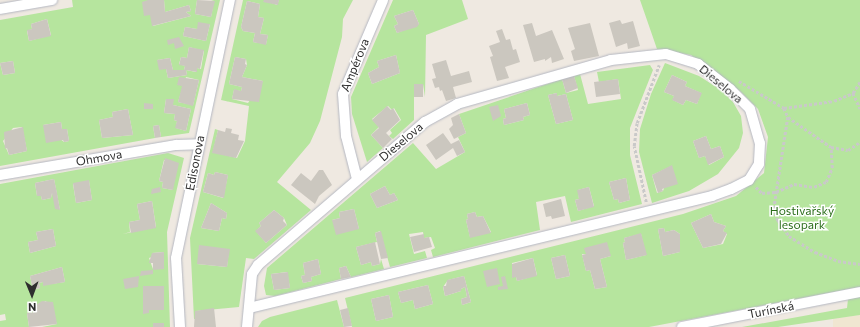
<!DOCTYPE html>
<meta charset="utf-8">
<style>
body{margin:0}
#map{position:relative;width:860px;height:327px;overflow:hidden;background:#efe9e1;font-family:Commissioner,sans-serif}
div>[style]{position:absolute}
.education>*{inset:0;background:#f0e6d1}
.green>*{inset:0;background:#b6e59e}
.building>*{inset:0;background:#cbc7bf}
.path>*{height:2.5px;margin-top:-1.25px;transform-origin:0;background:repeating-linear-gradient(90deg,#c9c9c9 0 3px,transparent 0 5px)}
.roads{filter:drop-shadow(0 0 1px #b4b7c1) drop-shadow(0 0 1px #b4b7c1)}
.minor>*{height:10px;margin:-5px;padding:0 5px;transform-origin:5px;border-radius:5px;background:#fff}
span{translate:-50% -50%;white-space:nowrap;text-align:center;line-height:1.15;-webkit-text-stroke:3px #fff;paint-order:stroke}
.street-label{font-size:12px;color:#2e2e2e}
.park-label{font-size:12px;color:#2c6e1b}
.north{position:absolute;left:12px;top:275px;width:40px;height:40px;-webkit-text-stroke:3px #fff;paint-order:stroke;rotate:179deg;font-size:11px;font-weight:700;line-height:16px;text-align:center;color:#2e2e2e}
.north::after{content:'';display:block;margin:auto;width:14px;height:18px;background:#2e2e2e;clip-path:polygon(50% 0,100% 100%,50% 72%,0 100%)}
</style>
<div id="map">
<div class="education">
<i style="clip-path:polygon(860px 315px,860px 327px,833px 327px,833px 319px)"></i>
</div>
<div class="green">
<i style="clip-path:polygon(evenodd,72px 0,148px 0,153px 26px,191px 16px,186px 12px,191px 11px,189px 5px,165px 12px,164px 0,197px 0,195px 14px,211px 17px,214px 1px,211px 0,220px 0,189px 133px,161px 137px,159px 125px,153px 126px,155px 138px,0 166px,0 20px,73px 7px,72px 0,47px 19px,51px 35px,29px 41px,27px 31px,32px 29px,31px 24px,47px 19px,72px 0,210px 24px,206px 41px,183px 36px,185px 27px,197px 29px,210px 24px,72px 0,189px 47px,204px 51px,201px 69px,197px 68px,196px 72px,186px 70px,187px 75px,168px 78px,166px 69px,157px 60px,170px 58px,173px 70px,184px 70px,185px 66px,179px 64px,181px 57px,187px 58px,189px 47px,72px 0,13px 61px,15px 73px,3px 75px,0 63px,13px 61px,72px 0,186px 77px,199px 80px,193px 105px,178px 102px,186px 77px,72px 0,166px 99px,173px 99px,173px 105px,191px 109px,186px 131px,176px 128px,177px 121px,174px 120px,175px 114px,164px 113px,166px 99px,72px 0,128px 109px,133px 135px,102px 138px,99px 120px,113px 117px,112px 112px,128px 109px,72px 0,61px 122px,62px 129px,67px 129px,69px 141px,64px 142px,43px 125px,61px 122px,72px 0,22px 127px,27px 151px,9px 155px,3px 141px,13px 128px,22px 127px)"></i>
<i style="clip-path:polygon(evenodd,243px 0,264px 0,277px 5px,279px 0,353px 0,343px 19px,342px 37px,320px 121px,310px 143px,277px 182px,311px 210px,254px 259px,246px 258px,239px 307px,196px 311px,197px 319px,194px 319px,190px 238px,215px 129px,218px 130px,213px 152px,237px 158px,245px 141px,249px 106px,221px 100px,243px 0,247px 1px,260px 4px,258px 17px,264px 18px,260px 34px,268px 35px,266px 44px,253px 42px,255px 33px,243px 31px,241px 27px,247px 1px,243px 0,235px 57px,246px 59px,247px 65px,242px 77px,263px 81px,248px 103px,232px 99px,234px 90px,241px 91px,242px 87px,229px 84px,235px 57px,243px 0,215px 172px,228px 175px,223px 198px,203px 192px,208px 173px,214px 175px,215px 172px,243px 0,211px 203px,227px 213px,226px 219px,222px 218px,219px 231px,201px 228px,211px 203px,243px 0,274px 210px,284px 218px,287px 225px,266px 243px,256px 231px,261px 226px,259px 223px,274px 210px,243px 0,229px 249px,227px 267px,197px 264px,229px 249px)"></i>
<i style="clip-path:polygon(evenodd,393px 0,462px 0,468px 19px,426px 35px,425px 97px,423px 84px,414px 84px,414px 120px,393px 139px,389px 136px,392px 133px,390px 130px,401px 120px,394px 108px,392px 110px,388px 106px,372px 119px,379px 127px,371px 135px,383px 148px,367px 162px,352px 114px,351px 97px,393px 0,413px 10px,419px 24px,397px 33px,394px 26px,398px 24px,394px 16px,413px 10px,393px 0,396px 55px,400px 73px,372px 84px,368px 73px,379px 67px,377px 61px,396px 55px)"></i>
<i style="clip-path:polygon(evenodd,640px 0,860px 0,860px 287px,649px 327px,352px 327px,345px 298px,683px 214px,736px 196px,764px 173px,768px 137px,758px 109px,740px 91px,691px 55px,657px 49px,640px 0,711px 214px,714px 222px,726px 226px,723px 231px,727px 234px,723px 244px,703px 248px,691px 223px,711px 214px,640px 0,664px 228px,665px 232px,674px 230px,680px 234px,680px 252px,663px 256px,658px 229px,664px 228px,640px 0,641px 234px,646px 255px,626px 260px,623px 243px,625px 242px,624px 238px,641px 234px,640px 0,582px 254px,611px 256px,600px 259px,607px 287px,595px 289px,590px 270px,586px 271px,582px 254px,640px 0,565px 255px,570px 276px,556px 279px,551px 258px,565px 255px,640px 0,533px 258px,537px 275px,517px 281px,516px 277px,512px 277px,512px 263px,533px 258px,640px 0,464px 276px,471px 302px,462px 305px,461px 299px,467px 297px,465px 287px,461px 289px,461px 291px,445px 296px,443px 287px,448px 280px,464px 276px,640px 0,428px 285px,433px 304px,415px 309px,413px 300px,401px 303px,398px 292px,428px 285px,640px 0,389px 295px,393px 317px,376px 321px,371px 299px,389px 295px)"></i>
<i style="clip-path:polygon(evenodd,665px 63px,699px 76px,721px 90px,733px 102px,741px 116px,743px 133px,739px 148px,718px 174px,689px 191px,652px 203px,639px 152px,640px 129px,651px 94px,665px 63px,672px 75px,687px 82px,685px 86px,701px 93px,697px 104px,686px 100px,683px 105px,673px 100px,674px 96px,664px 92px,672px 75px,665px 63px,706px 136px,711px 149px,720px 146px,724px 157px,709px 165px,705px 156px,699px 158px,693px 141px,706px 136px,665px 63px,672px 166px,663px 191px,657px 193px,652px 175px,672px 166px)"></i>
<i style="clip-path:polygon(evenodd,650px 65px,653px 70px,630px 128px,630px 155px,642px 204px,571px 222px,565px 196px,536px 202px,540px 230px,433px 257px,431px 250px,435px 248px,431px 237px,424px 238px,423px 232px,409px 234px,414px 254px,425px 251px,427px 258px,390px 267px,380px 231px,375px 233px,377px 242px,356px 247px,361px 265px,371px 262px,372px 266px,380px 264px,381px 259px,384px 269px,351px 277px,346px 266px,339px 268px,341px 279px,275px 296px,266px 295px,264px 286px,267px 268px,413px 143px,436px 169px,465px 152px,458px 137px,466px 133px,459px 114px,562px 79px,566px 93px,578px 90px,574px 76px,580px 74px,588px 104px,621px 99px,618px 79px,599px 82px,597px 72px,650px 65px,557px 93px,557px 96px,566px 94px,573px 120px,556px 124px,548px 95px,557px 93px,650px 65px,527px 103px,530px 115px,523px 117px,524px 120px,504px 125px,503px 119px,506px 118px,504px 109px,527px 103px,650px 65px,626px 178px,630px 200px,619px 203px,618px 199px,614px 200px,609px 182px,626px 178px,650px 65px,385px 186px,390px 195px,394px 193px,398px 200px,377px 208px,370px 194px,385px 186px,650px 65px,589px 187px,594px 206px,578px 211px,575px 200px,579px 199px,578px 190px,589px 187px,650px 65px,354px 209px,359px 229px,332px 220px,340px 218px,339px 212px,354px 209px,650px 65px,475px 212px,477px 217px,483px 216px,491px 232px,470px 237px,466px 220px,468px 219px,467px 214px,475px 212px,650px 65px,318px 259px,321px 274px,311px 277px,312px 281px,303px 283px,301px 276px,305px 275px,303px 263px,318px 259px,650px 65px,287px 272px,290px 288px,274px 290px,271px 274px,287px 272px)"></i>
<i style="clip-path:polygon(evenodd,168px 153px,184px 158px,167px 232px,170px 327px,164px 327px,164px 323px,153px 323px,153px 327px,42px 327px,57px 324px,46px 301px,36px 305px,37px 312px,27px 313px,29px 327px,0 327px,0 321px,6px 320px,5px 314px,0 315px,0 184px,168px 153px,164px 160px,165px 160px,173px 190px,162px 188px,163px 182px,159px 181px,164px 160px,168px 153px,54px 179px,60px 210px,52px 193px,51px 198px,42px 200px,41px 196px,37px 196px,35px 183px,54px 179px,168px 153px,89px 181px,92px 200px,76px 203px,73px 184px,89px 181px,168px 153px,152px 201px,156px 227px,123px 234px,130px 232px,129px 222px,140px 220px,137px 204px,152px 201px,168px 153px,53px 229px,56px 246px,30px 253px,28px 242px,38px 240px,36px 232px,53px 229px,168px 153px,164px 252px,164px 269px,153px 269px,149px 258px,152px 257px,152px 253px,164px 252px,168px 153px,62px 267px,65px 282px,43px 285px,43px 282px,39px 283px,40px 288px,33px 290px,30px 276px,62px 267px,168px 153px,143px 286px,164px 286px,164px 310px,149px 310px,143px 313px,143px 286px)"></i>
<i style="clip-path:polygon(860px 297px,860px 315px,778px 327px,742px 327px,847px 308px,848px 299px)"></i>
<i style="clip-path:polygon(337px 300px,344px 327px,258px 327px,262px 321px,270px 317px)"></i>
</div>
<div class="building">
<i style="clip-path:polygon(148px 0,164px 0,165px 12px,189px 5px,191px 11px,186px 12px,191px 16px,152px 26px,150px 15px,144px 16px,142px 2px)"></i>
<i style="clip-path:polygon(197px 0,215px 1px,211px 17px,195px 14px)"></i>
<i style="clip-path:polygon(264px 0,279px 0,278px 5px,263px 2px)"></i>
<i style="clip-path:polygon(247px 1px,260px 4px,258px 17px,264px 18px,260px 34px,268px 35px,266px 45px,253px 42px,255px 33px,243px 31px,241px 27px)"></i>
<i style="clip-path:polygon(413px 10px,419px 24px,417px 27px,397px 33px,394px 26px,398px 24px,394px 16px)"></i>
<i style="clip-path:polygon(47px 19px,51px 36px,29px 41px,27px 30px,32px 29px,31px 24px)"></i>
<i style="clip-path:polygon(620px 20px,622px 24px,633px 21px,640px 46px,628px 49px,627px 43px,616px 47px,609px 23px)"></i>
<i style="clip-path:polygon(198px 22px,210px 24px,206px 41px,183px 36px,185px 27px,197px 29px)"></i>
<i style="clip-path:polygon(532px 23px,536px 36px,552px 30px,564px 59px,552px 63px,551px 57px,545px 61px,545px 59px,534px 62px,523px 25px)"></i>
<i style="clip-path:polygon(590px 23px,599px 56px,574px 61px,571px 51px,575px 49px,568px 28px)"></i>
<i style="clip-path:polygon(502px 29px,506px 40px,510px 39px,513px 50px,516px 49px,520px 62px,505px 67px,509px 78px,497px 81px,490px 57px,493px 56px,489px 46px,500px 42px,496px 31px)"></i>
<i style="clip-path:polygon(179px 37px,184px 46px,175px 49px,174px 43px,168px 45px,167px 40px)"></i>
<i style="clip-path:polygon(189px 47px,204px 50px,200px 69px,197px 68px,197px 72px,186px 70px,187px 75px,168px 78px,166px 69px,159px 70px,157px 60px,170px 58px,173px 70px,184px 70px,185px 66px,179px 65px,181px 57px,187px 58px)"></i>
<i style="clip-path:polygon(396px 55px,400px 73px,372px 84px,368px 73px,379px 67px,377px 61px)"></i>
<i style="clip-path:polygon(235px 57px,246px 59px,245px 64px,247px 65px,242px 77px,263px 81px,259px 102px,232px 99px,234px 89px,241px 91px,242px 87px,229px 84px)"></i>
<i style="clip-path:polygon(446px 60px,451px 76px,469px 71px,472px 82px,453px 87px,456px 98px,446px 101px,442px 90px,440px 91px,439px 87px,435px 88px,432px 79px,436px 78px,432px 64px)"></i>
<i style="clip-path:polygon(13px 61px,15px 73px,3px 75px,0 63px)"></i>
<i style="clip-path:polygon(672px 75px,687px 82px,685px 86px,702px 93px,697px 104px,686px 100px,683px 105px,672px 100px,674px 96px,664px 92px)"></i>
<i style="clip-path:polygon(574px 76px,578px 88px,566px 93px,562px 79px)"></i>
<i style="clip-path:polygon(179px 77px,199px 80px,193px 106px,178px 102px,182px 86px,177px 85px)"></i>
<i style="clip-path:polygon(618px 79px,620px 94px,596px 97px,594px 82px)"></i>
<i style="clip-path:polygon(414px 84px,423px 84px,423px 97px,414px 97px)"></i>
<i style="clip-path:polygon(557px 93px,557px 96px,566px 94px,573px 120px,556px 124px,548px 95px)"></i>
<i style="clip-path:polygon(166px 99px,174px 99px,173px 105px,191px 109px,186px 131px,175px 128px,177px 121px,174px 120px,175px 114px,164px 113px)"></i>
<i style="clip-path:polygon(144px 103px,153px 104px,153px 109px,144px 109px)"></i>
<i style="clip-path:polygon(527px 103px,530px 115px,523px 117px,524px 120px,504px 125px,503px 119px,506px 118px,504px 109px)"></i>
<i style="clip-path:polygon(498px 105px,501px 116px,493px 121px,489px 107px)"></i>
<i style="clip-path:polygon(387px 106px,391px 110px,393px 108px,400px 120px,386px 133px,392px 139px,383px 148px,371px 135px,379px 128px,372px 120px)"></i>
<i style="clip-path:polygon(128px 109px,133px 135px,102px 138px,99px 120px,113px 117px,112px 112px)"></i>
<i style="clip-path:polygon(459px 114px,466px 133px,454px 139px,449px 129px,453px 125px,451px 118px)"></i>
<i style="clip-path:polygon(61px 122px,62px 129px,67px 129px,69px 141px,64px 142px,63px 140px,46px 143px,43px 125px)"></i>
<i style="clip-path:polygon(159px 125px,161px 137px,155px 138px,153px 126px)"></i>
<i style="clip-path:polygon(23px 127px,27px 151px,9px 155px,7px 148px,5px 149px,4px 132px)"></i>
<i style="clip-path:polygon(226px 128px,232px 129px,231px 133px,239px 135px,238px 140px,244px 141px,236px 158px,212px 153px,218px 130px,225px 132px)"></i>
<i style="clip-path:polygon(443px 133px,451px 144px,459px 140px,465px 152px,457px 156px,453px 148px,436px 160px,426px 145px)"></i>
<i style="clip-path:polygon(706px 136px,711px 149px,720px 146px,724px 157px,708px 165px,705px 156px,699px 158px,693px 141px)"></i>
<i style="clip-path:polygon(165px 158px,179px 163px,173px 190px,162px 188px,163px 182px,159px 181px)"></i>
<i style="clip-path:polygon(672px 165px,678px 184px,662px 189px,663px 191px,658px 193px,652px 175px)"></i>
<i style="clip-path:polygon(319px 170px,323px 170px,332px 185px,319px 196px,315px 204px,291px 185px,301px 173px,311px 181px)"></i>
<i style="clip-path:polygon(215px 172px,228px 175px,224px 198px,203px 192px,208px 173px,214px 175px)"></i>
<i style="clip-path:polygon(626px 178px,630px 200px,619px 203px,618px 199px,614px 200px,609px 182px)"></i>
<i style="clip-path:polygon(54px 179px,57px 193px,60px 210px,55px 209px,52px 193px,51px 198px,42px 200px,41px 196px,37px 196px,35px 183px)"></i>
<i style="clip-path:polygon(89px 180px,92px 200px,76px 203px,73px 183px)"></i>
<i style="clip-path:polygon(385px 186px,390px 195px,394px 193px,398px 200px,377px 208px,370px 194px)"></i>
<i style="clip-path:polygon(160px 187px,161px 192px,151px 194px,152px 189px)"></i>
<i style="clip-path:polygon(589px 187px,594px 207px,578px 211px,575px 200px,579px 199px,577px 190px)"></i>
<i style="clip-path:polygon(561px 199px,565px 216px,552px 219px,551px 216px,546px 217px,543px 204px)"></i>
<i style="clip-path:polygon(152px 201px,156px 228px,131px 233px,129px 222px,140px 220px,137px 204px)"></i>
<i style="clip-path:polygon(211px 203px,227px 213px,226px 219px,222px 218px,219px 231px,201px 228px)"></i>
<i style="clip-path:polygon(354px 209px,359px 229px,336px 235px,332px 220px,340px 218px,339px 212px)"></i>
<i style="clip-path:polygon(274px 210px,284px 218px,283px 221px,287px 225px,266px 243px,255px 231px,261px 226px,259px 223px)"></i>
<i style="clip-path:polygon(475px 212px,477px 217px,483px 216px,491px 233px,470px 238px,466px 220px,468px 219px,467px 214px)"></i>
<i style="clip-path:polygon(711px 214px,714px 222px,726px 226px,723px 231px,727px 233px,721px 244px,703px 248px,691px 223px)"></i>
<i style="clip-path:polygon(664px 228px,665px 232px,674px 230px,680px 234px,680px 252px,663px 256px,658px 229px)"></i>
<i style="clip-path:polygon(53px 229px,56px 246px,30px 253px,28px 242px,38px 240px,36px 232px)"></i>
<i style="clip-path:polygon(381px 231px,388px 258px,381px 259px,375px 233px)"></i>
<i style="clip-path:polygon(641px 233px,647px 255px,626px 260px,623px 243px,625px 242px,624px 238px)"></i>
<i style="clip-path:polygon(424px 234px,424px 238px,429px 237px,432px 247px,414px 252px,410px 237px)"></i>
<i style="clip-path:polygon(375px 242px,380px 264px,372px 266px,371px 262px,361px 265px,356px 247px)"></i>
<i style="clip-path:polygon(607px 242px,611px 256px,600px 259px,607px 287px,595px 289px,590px 270px,586px 271px,582px 255px,586px 254px,584px 248px)"></i>
<i style="clip-path:polygon(199px 245px,230px 249px,227px 267px,197px 264px)"></i>
<i style="clip-path:polygon(164px 252px,164px 269px,153px 270px,153px 263px,149px 263px,152px 253px)"></i>
<i style="clip-path:polygon(565px 255px,570px 276px,556px 279px,551px 258px)"></i>
<i style="clip-path:polygon(533px 258px,537px 276px,517px 281px,516px 277px,512px 278px,512px 264px)"></i>
<i style="clip-path:polygon(318px 259px,321px 274px,311px 277px,312px 281px,303px 283px,301px 276px,305px 275px,303px 263px)"></i>
<i style="clip-path:polygon(346px 266px,351px 277px,341px 279px,339px 268px)"></i>
<i style="clip-path:polygon(62px 267px,65px 282px,43px 286px,43px 282px,39px 283px,40px 288px,33px 290px,30px 276px)"></i>
<i style="clip-path:polygon(497px 268px,500px 284px,487px 287px,483px 271px)"></i>
<i style="clip-path:polygon(153px 270px,153px 274px,140px 276px,141px 271px)"></i>
<i style="clip-path:polygon(288px 272px,290px 288px,274px 290px,271px 274px)"></i>
<i style="clip-path:polygon(139px 276px,138px 287px,125px 289px,123px 279px)"></i>
<i style="clip-path:polygon(464px 276px,471px 302px,462px 305px,461px 299px,467px 297px,465px 287px,461px 289px,461px 291px,445px 296px,443px 286px,446px 286px,447px 280px)"></i>
<i style="clip-path:polygon(505px 276px,508px 289px,498px 290px,498px 287px,503px 286px,501px 277px)"></i>
<i style="clip-path:polygon(428px 285px,433px 304px,415px 309px,413px 300px,401px 303px,398px 292px)"></i>
<i style="clip-path:polygon(143px 286px,164px 286px,164px 310px,149px 310px,149px 313px,143px 314px)"></i>
<i style="clip-path:polygon(389px 295px,393px 317px,376px 321px,371px 299px)"></i>
<i style="clip-path:polygon(42px 301px,53px 302px,57px 324px,29px 327px,27px 313px,37px 312px,36px 305px)"></i>
<i style="clip-path:polygon(214px 308px,216px 327px,194px 327px,195px 311px)"></i>
<i style="clip-path:polygon(348px 308px,352px 326px,344px 327px,340px 310px)"></i>
<i style="clip-path:polygon(153px 323px,164px 323px,164px 327px,153px 327px)"></i>
</div>
<div class="path">
<i style="left:739px;top:81px;width:52px;rotate:31deg"></i>
<i style="left:784px;top:108px;width:10px;rotate:66deg"></i>
<i style="left:788px;top:117px;width:52px;rotate:34.9deg"></i>
<i style="left:831px;top:147px;width:17px;rotate:10deg"></i>
<i style="left:848px;top:150px;width:14px;rotate:-34deg"></i>
<i style="left:853px;top:93px;width:17px;rotate:65deg"></i>
<i style="left:784px;top:108px;width:50px;rotate:-8deg"></i>
<i style="left:834px;top:101px;width:21px;rotate:-23deg"></i>
<i style="left:853px;top:93px;width:13px;rotate:-58deg"></i>
<i style="left:788px;top:117px;width:92px;rotate:98.7deg"></i>
<i style="left:774px;top:208px;width:13px;rotate:72deg"></i>
<i style="left:778px;top:220px;width:19px;rotate:55deg"></i>
<i style="left:789px;top:236px;width:31px;rotate:32deg"></i>
<i style="left:815px;top:252px;width:25px;rotate:21deg"></i>
<i style="left:838px;top:261px;width:22px;rotate:8deg"></i>
<i style="left:756px;top:187px;width:8px;rotate:45deg"></i>
<i style="left:762px;top:193px;width:14px;rotate:-4deg"></i>
<i style="left:776px;top:192px;width:20px;rotate:-24deg"></i>
<i style="left:794px;top:184px;width:20px;rotate:9deg"></i>
<i style="left:814px;top:187px;width:13px;rotate:-23deg"></i>
<i style="left:826px;top:182px;width:15px;rotate:-67deg"></i>
<i style="left:832px;top:168px;width:21px;rotate:-93deg"></i>
<i style="left:646px;top:202px;width:57px;rotate:-102.1deg"></i>
<i style="left:634px;top:146px;width:23px;rotate:-83deg"></i>
<i style="left:637px;top:123px;width:62px;rotate:-69.2deg"></i>
</div>
<div class="roads">
<div class="minor">
<i style="left:0;top:9px;width:53px;rotate:-9.8deg"></i>
<i style="left:0;top:175px;width:179px;rotate:-9.7deg"></i>
<i style="left:176px;top:145px;width:23px;rotate:-2deg"></i>
<i style="left:357px;top:179px;width:44px;rotate:-104.3deg"></i>
<i style="left:346px;top:136px;width:42px;rotate:-94.1deg"></i>
<i style="left:343px;top:94px;width:102px;rotate:-66.9deg"></i>
<i style="left:180px;top:327px;width:69px;rotate:-93.3deg"></i>
<i style="left:176px;top:258px;width:264px;rotate:-78.2deg"></i>
<i style="left:247px;top:327px;width:53px;rotate:-84.6deg"></i>
<i style="left:252px;top:274px;width:11px;rotate:-56deg"></i>
<i style="left:258px;top:265px;width:220px;rotate:-40.6deg"></i>
<i style="left:425px;top:122px;width:37px;rotate:-29deg"></i>
<i style="left:457px;top:104px;width:160px;rotate:-15.9deg"></i>
<i style="left:611px;top:60px;width:55px;rotate:-6.2deg"></i>
<i style="left:666px;top:54px;width:34px;rotate:17deg"></i>
<i style="left:698px;top:64px;width:41px;rotate:38deg"></i>
<i style="left:730px;top:89px;width:28px;rotate:45deg"></i>
<i style="left:750px;top:109px;width:35px;rotate:74deg"></i>
<i style="left:760px;top:143px;width:21px;rotate:93deg"></i>
<i style="left:759px;top:164px;width:19px;rotate:122deg"></i>
<i style="left:749px;top:180px;width:20px;rotate:153deg"></i>
<i style="left:731px;top:189px;width:20px;rotate:160deg"></i>
<i style="left:712px;top:196px;width:475px;rotate:166.4deg"></i>
<i style="left:682px;top:327px;width:181px;rotate:-11.1deg"></i>
</div>
</div>
<div class="street-label">
<span style="left:355px;top:65px;rotate:-68deg">Ampérova</span>
<span style="left:721px;top:84px;rotate:40deg">Dieselova</span>
<span style="left:401px;top:142px;rotate:-40deg">Dieselova</span>
<span style="left:99px;top:158px;rotate:-10deg">Ohmova</span>
<span style="left:195px;top:163px;rotate:-79deg">Edisonova</span>
<span style="left:771px;top:310px;rotate:-11deg">Turínská</span>
</div>
<div class="park-label">
<span style="left:802px;top:218px">Hostivařský<br>lesopark</span>
</div>
<div class="north">N</div>
</div>
